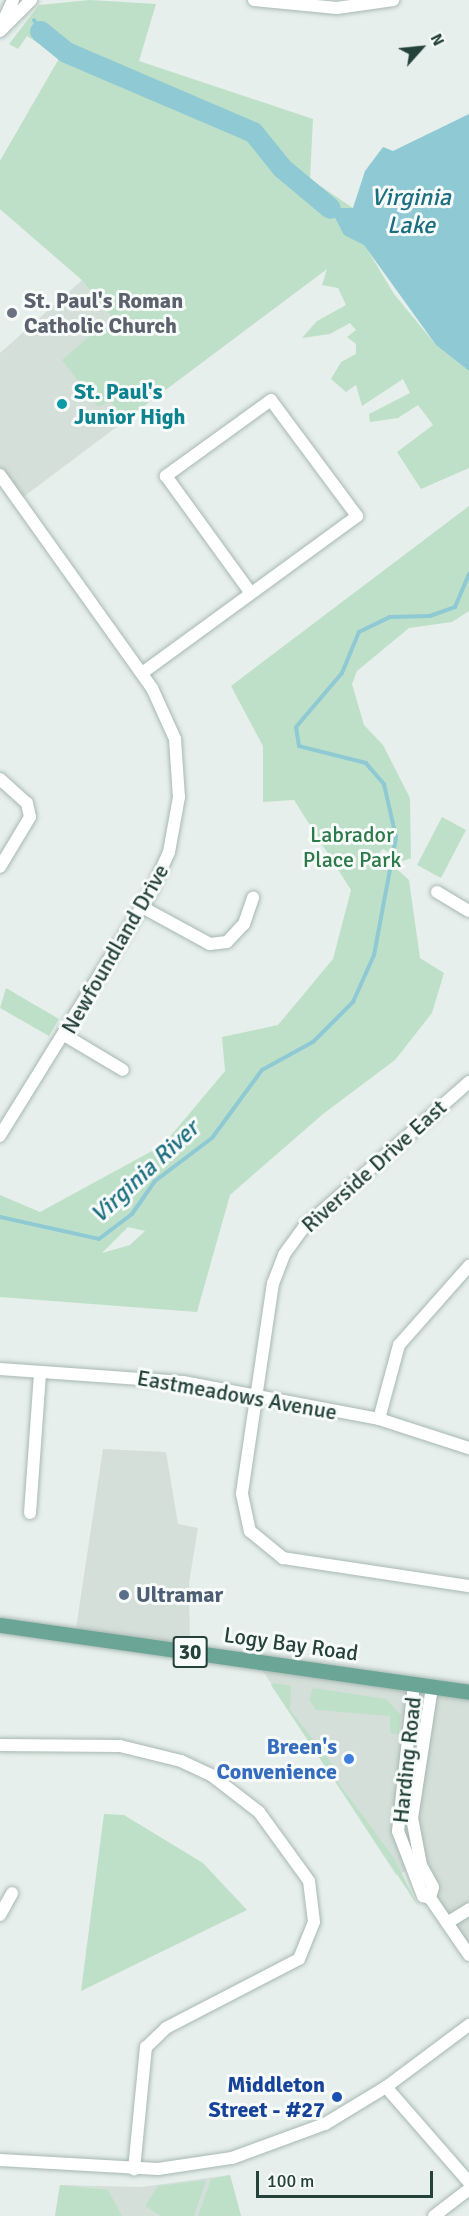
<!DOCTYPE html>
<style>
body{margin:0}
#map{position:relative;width:469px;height:2216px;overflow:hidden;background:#e6efeb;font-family:Signika,sans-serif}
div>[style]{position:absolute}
.built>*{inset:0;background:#d4dfda}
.green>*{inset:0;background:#bfe0c8}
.water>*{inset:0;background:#8ec9d4}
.stream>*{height:4px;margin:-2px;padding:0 2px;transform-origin:2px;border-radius:2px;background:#8ec9d4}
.river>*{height:21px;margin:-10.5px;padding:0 10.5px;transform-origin:10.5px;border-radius:10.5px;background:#8ec9d4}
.roads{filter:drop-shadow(0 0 2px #a8b8b2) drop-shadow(0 0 2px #a8b8b2)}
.minor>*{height:12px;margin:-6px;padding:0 6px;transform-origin:6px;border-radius:6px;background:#fff}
.major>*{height:15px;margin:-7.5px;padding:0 7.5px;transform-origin:7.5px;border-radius:7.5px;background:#6aa596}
.dots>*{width:16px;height:16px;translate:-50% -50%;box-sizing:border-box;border:3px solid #f7fbf9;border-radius:50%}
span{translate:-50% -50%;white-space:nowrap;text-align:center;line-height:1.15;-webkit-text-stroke:6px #f7fbf9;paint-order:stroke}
.shield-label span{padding:2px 4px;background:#f7fbf9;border:2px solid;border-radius:4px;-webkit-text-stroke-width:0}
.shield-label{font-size:21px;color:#24423a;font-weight:700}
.worship-label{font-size:22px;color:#5b616d;font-weight:700}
.left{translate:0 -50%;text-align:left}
.culture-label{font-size:22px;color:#0d838f;font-weight:700}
.park-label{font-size:22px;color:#2d7a4b}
.street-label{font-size:22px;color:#24423a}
.service-label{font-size:22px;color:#4e5e75;font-weight:700}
.shop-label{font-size:22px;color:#366cbe;font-weight:700}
.right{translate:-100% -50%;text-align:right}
.transit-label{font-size:22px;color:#164399;font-weight:700}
.water-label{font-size:24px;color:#1c6f80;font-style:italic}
.north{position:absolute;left:391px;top:18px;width:60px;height:60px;-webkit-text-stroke:4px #f7fbf9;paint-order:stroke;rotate:63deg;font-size:16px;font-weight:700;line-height:24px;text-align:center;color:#24423a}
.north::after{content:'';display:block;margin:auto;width:21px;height:27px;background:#24423a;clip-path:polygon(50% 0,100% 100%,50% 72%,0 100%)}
.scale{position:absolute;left:256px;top:2171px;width:177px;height:27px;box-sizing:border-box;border:3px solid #24423a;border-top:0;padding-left:8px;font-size:18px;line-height:21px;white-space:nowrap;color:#24423a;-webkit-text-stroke:4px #f7fbf9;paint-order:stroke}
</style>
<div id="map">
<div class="built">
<i style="clip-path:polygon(60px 57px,327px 269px,18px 501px,0 474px,0 353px,82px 280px,0 209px,0 161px)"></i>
<i style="clip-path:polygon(103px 1449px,166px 1452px,178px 1524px,198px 1528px,189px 1583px,190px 1652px,75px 1635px)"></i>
<i style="clip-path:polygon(257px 1662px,469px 1692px,469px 1955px,416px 1867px,396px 1875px)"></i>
<i style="clip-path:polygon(230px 2175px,241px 2216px,55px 2216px,60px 2185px,141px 2187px)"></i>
</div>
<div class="green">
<i style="clip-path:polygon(90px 0,156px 4px,139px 61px,313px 119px,310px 179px,353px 208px,331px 209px,341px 223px,349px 219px,394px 294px,436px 345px,469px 371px,469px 468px,421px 489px,397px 452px,433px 425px,418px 405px,398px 418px,370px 422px,369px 414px,410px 393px,403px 379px,362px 406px,356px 385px,346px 392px,331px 379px,341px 362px,356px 354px,356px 344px,347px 337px,356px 330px,350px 323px,330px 334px,302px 338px,317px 321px,346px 305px,338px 288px,322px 285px,327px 269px,114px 428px,107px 419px,115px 406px,109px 402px,98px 407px,62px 360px,112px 317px,82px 280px,0 209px,0 161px,60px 57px,27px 36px,18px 49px,9px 44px,39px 5px)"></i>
<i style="clip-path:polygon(evenodd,469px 506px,469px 611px,452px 622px,409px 628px,357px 671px,352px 684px,364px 725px,383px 745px,410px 798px,411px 858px,403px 861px,383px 849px,379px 853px,409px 880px,420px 958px,444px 973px,432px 1013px,395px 1060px,323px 1114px,230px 1195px,197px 1312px,0 1297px,0 1195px,40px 1212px,163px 1145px,225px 1071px,222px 1037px,278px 1025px,333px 959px,351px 890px,294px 800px,263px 802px,263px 746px,231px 686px,469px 506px,128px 1227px,145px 1231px,130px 1245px,102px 1253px,128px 1227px)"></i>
<i style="clip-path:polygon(442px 817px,466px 830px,441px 878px,417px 865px)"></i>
<i style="clip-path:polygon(6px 988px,59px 1019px,49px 1036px,0 1008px)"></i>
<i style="clip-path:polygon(274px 1683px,291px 1686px,290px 1710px,340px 1774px,335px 1778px,394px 1858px,418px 1906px,271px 1685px)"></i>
<i style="clip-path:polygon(313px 1688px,386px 1699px,401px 1715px,399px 1735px,390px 1733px,390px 1716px,316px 1710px,309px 1699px)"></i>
<i style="clip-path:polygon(104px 1814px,124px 1815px,203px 1863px,247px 1910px,81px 1991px)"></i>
<i style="clip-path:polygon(230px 2175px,241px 2216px,198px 2216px,211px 2179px)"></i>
<i style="clip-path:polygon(206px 2180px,194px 2216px,161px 2216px,145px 2206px,158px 2186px)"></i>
<i style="clip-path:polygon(60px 2185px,108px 2190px,122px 2216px,55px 2216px)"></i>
</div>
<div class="water">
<i style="clip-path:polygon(469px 114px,469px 371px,436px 345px,364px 245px,344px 235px,330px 208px,353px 208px,365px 171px,383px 147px,393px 151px)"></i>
</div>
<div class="stream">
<i style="left:34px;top:20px;width:13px;rotate:61deg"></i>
<i style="left:0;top:1217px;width:101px;rotate:12.5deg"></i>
<i style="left:99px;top:1239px;width:41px;rotate:-37.1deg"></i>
<i style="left:132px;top:1214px;width:40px;rotate:-55.1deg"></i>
<i style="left:155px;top:1181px;width:71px;rotate:-37deg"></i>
<i style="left:212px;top:1138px;width:84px;rotate:-53.7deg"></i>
<i style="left:262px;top:1070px;width:58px;rotate:-28.8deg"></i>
<i style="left:313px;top:1042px;width:57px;rotate:-45deg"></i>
<i style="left:353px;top:1002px;width:51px;rotate:-65.9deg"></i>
<i style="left:374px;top:955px;width:120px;rotate:-79.4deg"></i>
<i style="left:396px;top:837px;width:54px;rotate:-102.8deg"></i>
<i style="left:384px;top:784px;width:28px;rotate:-131deg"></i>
<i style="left:366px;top:763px;width:69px;rotate:-165.8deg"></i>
<i style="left:299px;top:746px;width:19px;rotate:-99deg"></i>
<i style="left:296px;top:727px;width:71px;rotate:-49.6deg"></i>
<i style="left:342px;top:673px;width:44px;rotate:-67.5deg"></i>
<i style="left:359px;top:632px;width:34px;rotate:-26deg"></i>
<i style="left:390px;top:617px;width:40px;rotate:-1.4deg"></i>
<i style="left:430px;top:616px;width:27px;rotate:-20deg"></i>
<i style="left:455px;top:607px;width:36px;rotate:-67deg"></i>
</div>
<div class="river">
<i style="left:40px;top:31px;width:33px;rotate:39deg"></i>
<i style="left:66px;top:52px;width:203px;rotate:23.2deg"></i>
<i style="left:253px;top:132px;width:46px;rotate:51.1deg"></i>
<i style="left:282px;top:168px;width:62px;rotate:39.8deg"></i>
</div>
<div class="roads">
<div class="minor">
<i style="left:254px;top:0;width:83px;rotate:5.5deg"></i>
<i style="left:337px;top:8px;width:57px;rotate:-8.1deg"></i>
<i style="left:0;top:28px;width:31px;rotate:-65deg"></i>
<i style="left:0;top:31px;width:44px;rotate:-45deg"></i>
<i style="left:0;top:475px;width:262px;rotate:54.5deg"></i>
<i style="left:152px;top:688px;width:56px;rotate:65.7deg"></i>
<i style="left:175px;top:739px;width:58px;rotate:86.1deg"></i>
<i style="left:179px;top:797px;width:56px;rotate:100.3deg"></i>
<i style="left:169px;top:852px;width:44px;rotate:114.2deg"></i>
<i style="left:151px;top:892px;width:287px;rotate:121.8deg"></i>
<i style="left:142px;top:673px;width:266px;rotate:-36.1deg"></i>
<i style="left:357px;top:516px;width:144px;rotate:-126.6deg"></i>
<i style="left:271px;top:400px;width:130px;rotate:144.1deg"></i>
<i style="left:166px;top:476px;width:143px;rotate:54.1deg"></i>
<i style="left:0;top:779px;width:36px;rotate:42deg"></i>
<i style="left:27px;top:803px;width:14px;rotate:78deg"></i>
<i style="left:30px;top:817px;width:58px;rotate:121deg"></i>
<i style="left:437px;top:892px;width:37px;rotate:31deg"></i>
<i style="left:142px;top:907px;width:77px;rotate:28.6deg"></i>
<i style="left:210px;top:944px;width:17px;rotate:-7deg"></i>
<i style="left:227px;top:942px;width:25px;rotate:-47deg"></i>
<i style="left:244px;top:924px;width:28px;rotate:-71deg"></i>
<i style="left:66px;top:1036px;width:66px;rotate:30.8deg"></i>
<i style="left:469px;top:1082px;width:220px;rotate:138.7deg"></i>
<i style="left:304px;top:1227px;width:34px;rotate:126deg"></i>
<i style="left:284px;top:1255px;width:30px;rotate:111deg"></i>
<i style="left:273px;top:1283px;width:213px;rotate:98.4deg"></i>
<i style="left:242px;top:1494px;width:38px;rotate:78deg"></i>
<i style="left:250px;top:1531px;width:43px;rotate:39.3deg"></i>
<i style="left:283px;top:1558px;width:188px;rotate:8.6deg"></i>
<i style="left:0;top:1369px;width:183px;rotate:4.1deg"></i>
<i style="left:183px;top:1382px;width:199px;rotate:10.7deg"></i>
<i style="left:379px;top:1419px;width:95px;rotate:17.9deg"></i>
<i style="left:379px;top:1419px;width:77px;rotate:-74.9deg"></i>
<i style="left:399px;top:1345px;width:106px;rotate:-48.5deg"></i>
<i style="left:30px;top:1513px;width:141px;rotate:-85.9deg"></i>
<i style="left:414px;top:1684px;width:148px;rotate:96.2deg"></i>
<i style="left:398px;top:1831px;width:70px;rotate:69deg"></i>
<i style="left:423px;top:1896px;width:7px;rotate:16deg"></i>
<i style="left:430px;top:1898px;width:69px;rotate:55.6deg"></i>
<i style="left:0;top:1745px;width:120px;rotate:0.5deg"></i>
<i style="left:120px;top:1746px;width:63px;rotate:13.8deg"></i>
<i style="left:181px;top:1761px;width:33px;rotate:25deg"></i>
<i style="left:211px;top:1775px;width:61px;rotate:37.6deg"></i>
<i style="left:259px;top:1812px;width:85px;rotate:54.1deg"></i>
<i style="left:309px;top:1881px;width:41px;rotate:83deg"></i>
<i style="left:314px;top:1922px;width:40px;rotate:112deg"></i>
<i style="left:299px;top:1959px;width:150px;rotate:152.6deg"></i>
<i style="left:166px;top:2028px;width:28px;rotate:136deg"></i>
<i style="left:146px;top:2047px;width:123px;rotate:95.6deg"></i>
<i style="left:430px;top:1898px;width:11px;rotate:-75deg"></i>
<i style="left:433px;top:1887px;width:25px;rotate:-119deg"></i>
<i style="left:421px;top:1865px;width:48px;rotate:-100.8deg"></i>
<i style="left:412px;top:1818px;width:133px;rotate:-81.3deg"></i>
<i style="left:0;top:1915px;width:25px;rotate:-61deg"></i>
<i style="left:447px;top:1923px;width:26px;rotate:-32deg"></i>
<i style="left:386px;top:2087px;width:126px;rotate:48.9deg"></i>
<i style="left:0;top:2160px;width:158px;rotate:3.3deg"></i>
<i style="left:158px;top:2169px;width:75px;rotate:-8.5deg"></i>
<i style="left:232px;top:2158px;width:99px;rotate:-20.1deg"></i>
<i style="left:325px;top:2124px;width:71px;rotate:-31.2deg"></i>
<i style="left:386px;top:2087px;width:104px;rotate:-36.8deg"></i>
<i style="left:434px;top:2216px;width:44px;rotate:-37.6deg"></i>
</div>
<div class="major">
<i style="left:0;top:1625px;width:474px;rotate:8.1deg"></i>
</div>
</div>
<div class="dots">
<i style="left:12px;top:313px;background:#6b7280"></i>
<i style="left:62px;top:404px;background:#0f9aa8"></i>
<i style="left:124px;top:1595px;background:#5c6f8a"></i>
<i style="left:349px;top:1759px;background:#3f7fe0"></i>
<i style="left:337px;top:2097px;background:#1a4fb4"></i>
</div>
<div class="shield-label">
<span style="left:190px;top:1652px">30</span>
</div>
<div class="worship-label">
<span class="left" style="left:24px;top:313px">St. Paul's Roman<br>Catholic Church</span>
</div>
<div class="culture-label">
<span class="left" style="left:74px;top:404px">St. Paul's<br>Junior High</span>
</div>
<div class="park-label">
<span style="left:352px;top:847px">Labrador<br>Place Park</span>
</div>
<div class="street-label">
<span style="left:115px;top:949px;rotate:-60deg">Newfoundland Drive</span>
<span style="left:374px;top:1166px;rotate:-42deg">Riverside Drive East</span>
<span style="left:237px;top:1395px;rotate:10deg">Eastmeadows Avenue</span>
<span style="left:291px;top:1644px;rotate:8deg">Logy Bay Road</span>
<span style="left:407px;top:1760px;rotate:-84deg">Harding Road</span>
</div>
<div class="service-label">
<span class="left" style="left:136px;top:1595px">Ultramar</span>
</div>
<div class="shop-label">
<span class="right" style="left:337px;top:1759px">Breen's<br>Convenience</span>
</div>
<div class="transit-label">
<span class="right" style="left:325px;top:2097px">Middleton<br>Street - #27</span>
</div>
<div class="water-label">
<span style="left:411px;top:212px">Virginia<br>Lake</span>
<span style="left:145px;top:1172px;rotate:-43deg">Virginia River</span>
</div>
<div class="north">N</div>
<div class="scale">100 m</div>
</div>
